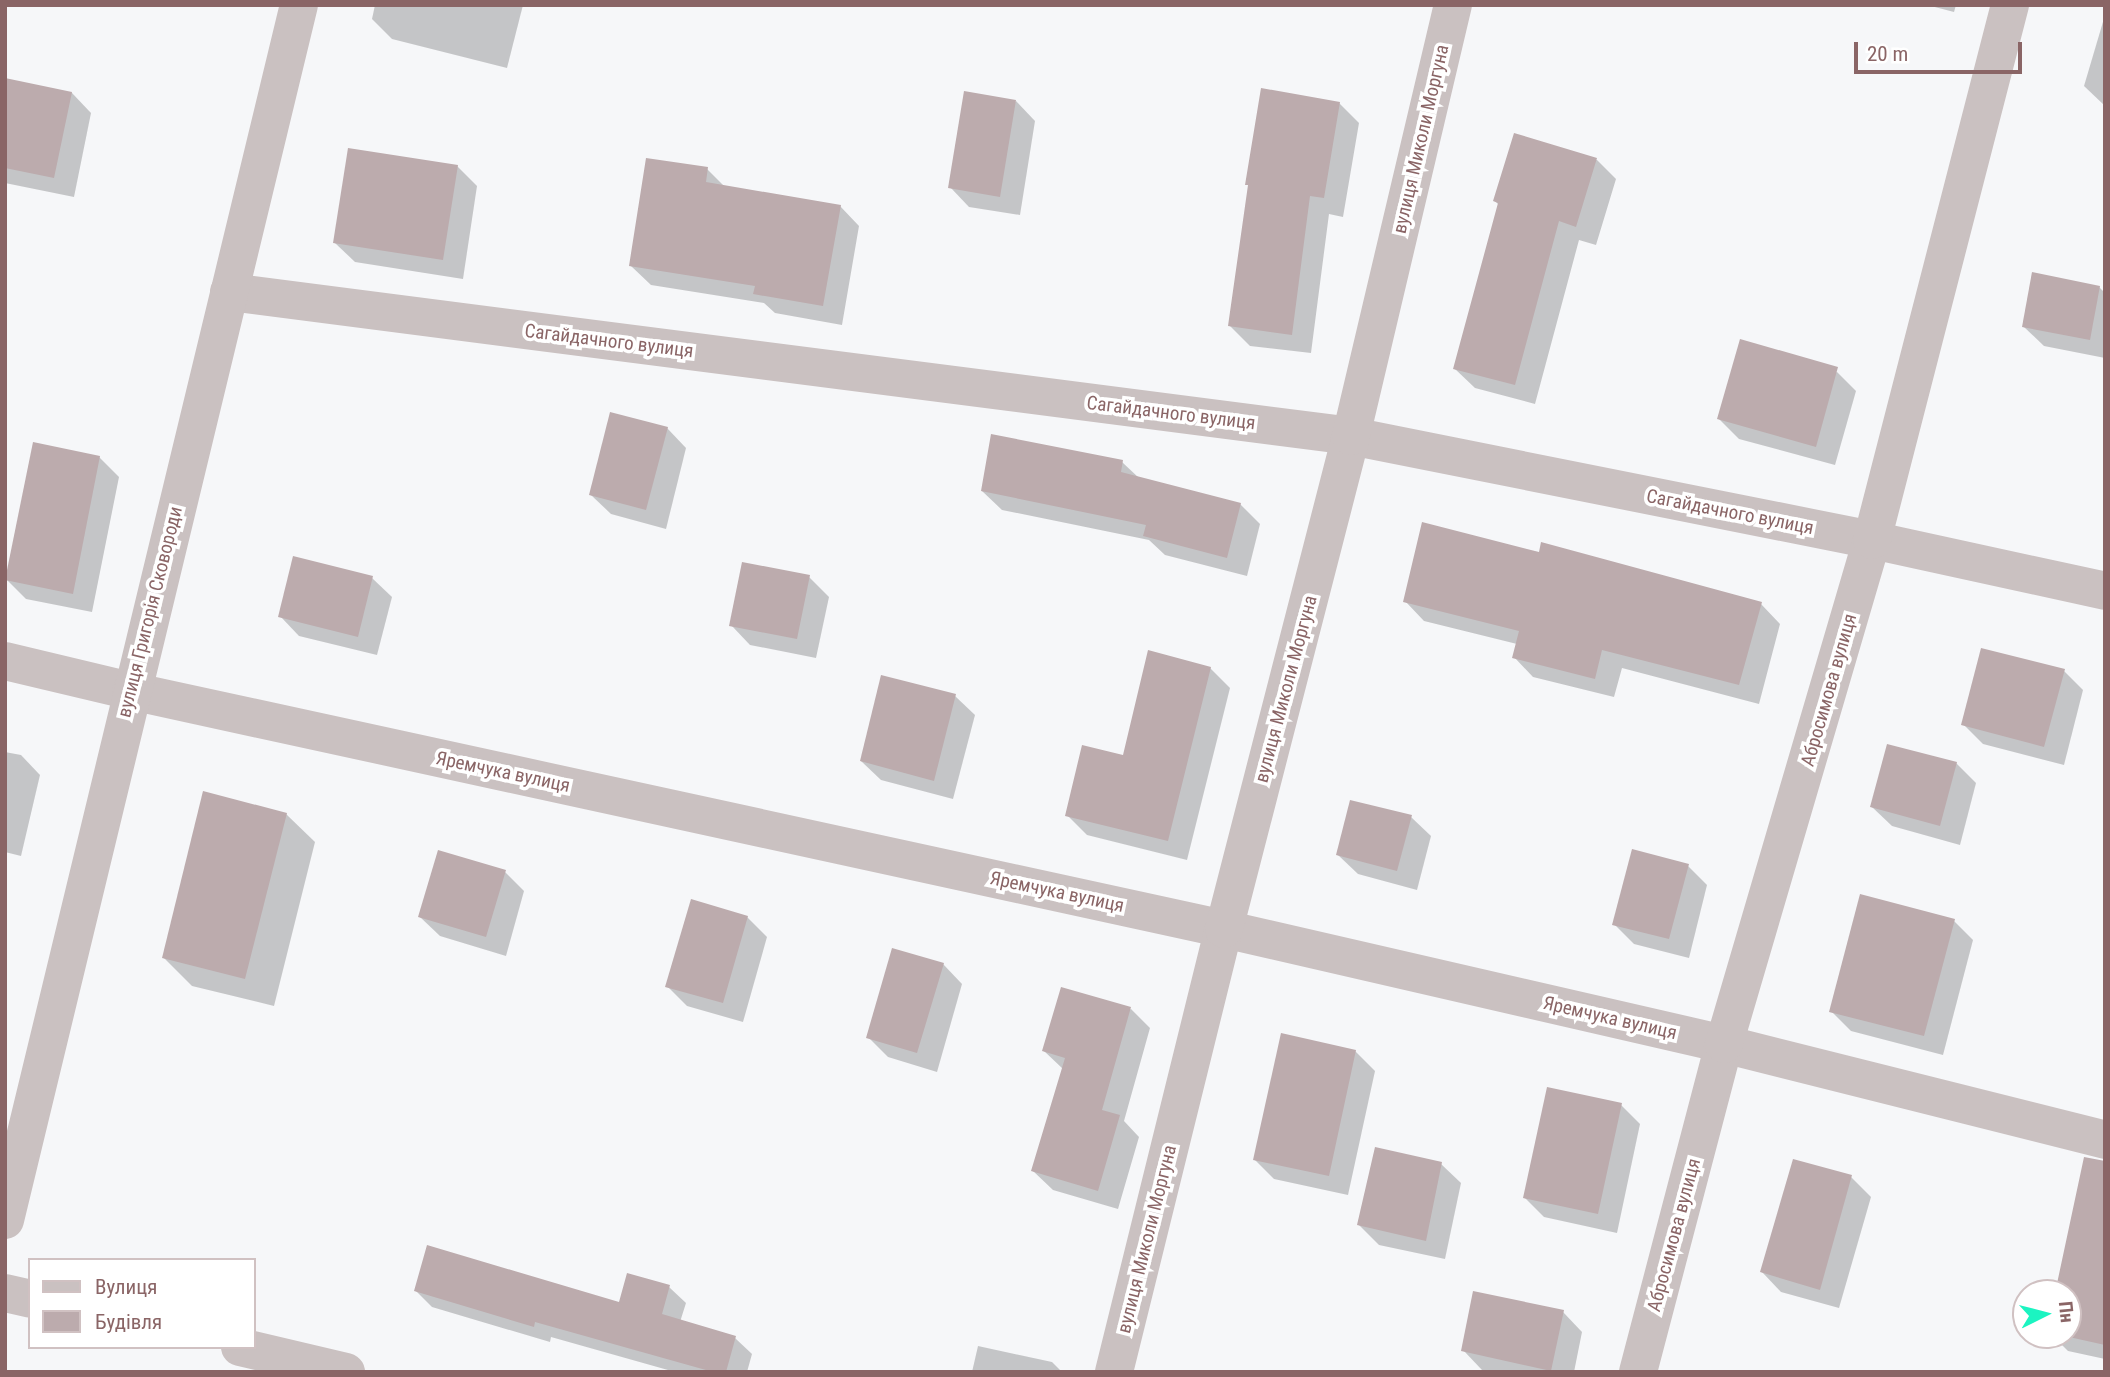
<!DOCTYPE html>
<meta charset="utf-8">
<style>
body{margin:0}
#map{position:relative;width:2110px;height:1377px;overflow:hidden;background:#f6f7f9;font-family:"Roboto Condensed",sans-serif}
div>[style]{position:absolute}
.shadow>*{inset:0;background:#0003}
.building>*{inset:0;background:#bcabad}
.minor>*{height:38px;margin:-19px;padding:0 19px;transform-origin:19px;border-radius:19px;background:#cac1c1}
span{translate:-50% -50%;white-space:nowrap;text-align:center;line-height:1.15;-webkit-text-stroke:7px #fff;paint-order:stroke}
.street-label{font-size:19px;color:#8a6566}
.frame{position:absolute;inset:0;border:7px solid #8a6566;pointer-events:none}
.legend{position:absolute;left:28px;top:1258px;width:228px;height:91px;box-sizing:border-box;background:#fff;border:2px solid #d0c1c2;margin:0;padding:9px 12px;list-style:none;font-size:21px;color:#8a6566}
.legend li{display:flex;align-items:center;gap:14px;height:35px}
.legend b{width:35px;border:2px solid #d0c1c2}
.north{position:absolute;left:2012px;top:1279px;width:70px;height:70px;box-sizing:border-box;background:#fff;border:2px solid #d0c1c2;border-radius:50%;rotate:84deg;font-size:19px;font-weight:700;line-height:28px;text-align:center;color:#8a6566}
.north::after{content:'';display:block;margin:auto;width:24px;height:32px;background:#1bf4c1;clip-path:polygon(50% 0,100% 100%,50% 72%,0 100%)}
.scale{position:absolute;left:1854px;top:42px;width:168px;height:32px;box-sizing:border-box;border:4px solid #8a6566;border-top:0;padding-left:9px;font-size:21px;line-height:24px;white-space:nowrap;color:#8a6566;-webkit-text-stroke:5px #fff;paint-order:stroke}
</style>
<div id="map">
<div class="shadow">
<i style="clip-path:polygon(375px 5px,523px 5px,507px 68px,392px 39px,372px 19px)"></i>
<i style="clip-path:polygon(1927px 5px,1956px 5px,1954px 12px)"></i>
<i style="clip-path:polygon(2105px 15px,2105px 106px,2084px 86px)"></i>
<i style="clip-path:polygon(5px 79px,72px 93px,91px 113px,74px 197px,5px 183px)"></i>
<i style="clip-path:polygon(1016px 101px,1035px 121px,1020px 215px,969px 207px,950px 187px)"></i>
<i style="clip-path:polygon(1339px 103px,1359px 123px,1343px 217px,1329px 214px,1311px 353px,1250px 346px,1230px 326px,1249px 186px,1247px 184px)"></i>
<i style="clip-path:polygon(1515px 135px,1597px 160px,1616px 179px,1596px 245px,1579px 240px,1535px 404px,1475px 388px,1455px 369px,1499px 205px,1495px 201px)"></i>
<i style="clip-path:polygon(457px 166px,477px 186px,463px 279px,355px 262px,335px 243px)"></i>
<i style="clip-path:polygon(707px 169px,725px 187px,840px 206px,859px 226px,842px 325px,775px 313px,764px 303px,651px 285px,631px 266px)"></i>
<i style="clip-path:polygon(2099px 287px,2105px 293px,2105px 358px,2044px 346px,2024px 327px)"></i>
<i style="clip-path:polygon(1837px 372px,1856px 391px,1835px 465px,1739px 439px,1719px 419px)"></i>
<i style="clip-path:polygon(667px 428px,686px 448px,666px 529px,611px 514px,591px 495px)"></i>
<i style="clip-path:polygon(99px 457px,119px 477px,92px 612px,26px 599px,6px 579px)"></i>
<i style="clip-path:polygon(1122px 462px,1139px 478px,1240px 504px,1260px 524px,1247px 576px,1165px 555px,1149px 540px,1002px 510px,982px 491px)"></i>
<i style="clip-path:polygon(1540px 554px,1761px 604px,1780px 624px,1759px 704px,1622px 668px,1614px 697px,1533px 677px,1514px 657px,1517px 644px,1424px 621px,1405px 601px)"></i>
<i style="clip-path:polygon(809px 577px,829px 597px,816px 658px,750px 645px,731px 625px)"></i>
<i style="clip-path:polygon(372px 578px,392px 597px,377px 655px,299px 636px,280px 616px)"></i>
<i style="clip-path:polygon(1210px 668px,1230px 688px,1187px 860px,1087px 835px,1067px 815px)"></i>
<i style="clip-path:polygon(2064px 671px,2083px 690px,2064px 765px,1983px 744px,1963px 724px)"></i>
<i style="clip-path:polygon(955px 696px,975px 715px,953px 799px,881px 780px,861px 761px)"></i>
<i style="clip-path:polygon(5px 752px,21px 755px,40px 775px,21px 856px,5px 852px)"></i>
<i style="clip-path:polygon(1956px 763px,1976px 783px,1960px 845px,1892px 826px,1872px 807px)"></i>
<i style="clip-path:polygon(286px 814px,315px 842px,274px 1006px,192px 986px,163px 957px)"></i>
<i style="clip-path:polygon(1411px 817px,1431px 836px,1417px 890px,1358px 874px,1338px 855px)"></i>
<i style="clip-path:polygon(1688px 866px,1707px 885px,1689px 958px,1634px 944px,1614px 924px)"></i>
<i style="clip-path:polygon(505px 872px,524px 891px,506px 956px,440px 936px,420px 917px)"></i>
<i style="clip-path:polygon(747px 917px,767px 937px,743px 1022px,687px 1006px,667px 986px)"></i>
<i style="clip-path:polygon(1954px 921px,1973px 940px,1943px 1055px,1851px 1031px,1831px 1011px)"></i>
<i style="clip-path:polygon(943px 964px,962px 984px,937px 1072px,888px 1057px,868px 1037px)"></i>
<i style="clip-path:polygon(1131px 1009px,1150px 1028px,1124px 1121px,1139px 1137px,1118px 1209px,1053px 1190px,1033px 1171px,1063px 1069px,1044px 1051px)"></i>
<i style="clip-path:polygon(1355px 1051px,1375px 1071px,1348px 1195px,1274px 1179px,1255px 1160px)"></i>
<i style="clip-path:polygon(1621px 1105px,1640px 1124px,1617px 1233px,1544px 1217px,1525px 1198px)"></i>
<i style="clip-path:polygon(1441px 1164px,1461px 1183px,1445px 1259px,1379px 1245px,1359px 1225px)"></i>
<i style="clip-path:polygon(1851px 1177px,1871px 1197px,1839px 1308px,1781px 1292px,1762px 1272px)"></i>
<i style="clip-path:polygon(2105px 1245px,2105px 1359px,2068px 1351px,2052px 1335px,2068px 1335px,2068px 1293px,2057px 1293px)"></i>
<i style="clip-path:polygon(669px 1287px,686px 1303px,680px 1322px,735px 1338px,752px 1354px,747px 1372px,675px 1372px,551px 1337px,550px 1342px,432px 1307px,416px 1291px,620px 1304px)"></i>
<i style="clip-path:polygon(1563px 1312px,1582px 1332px,1574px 1372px,1490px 1372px,1482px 1370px,1463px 1350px)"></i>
<i style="clip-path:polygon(978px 1346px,1052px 1362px,1062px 1372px,972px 1372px)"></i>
</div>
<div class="building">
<i style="clip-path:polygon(5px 78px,72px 92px,54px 178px,5px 168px)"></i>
<i style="clip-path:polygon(1261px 88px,1340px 102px,1324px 198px,1310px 196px,1292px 335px,1228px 326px,1248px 185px,1245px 185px)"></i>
<i style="clip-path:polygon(964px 91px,1016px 100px,1000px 197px,948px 188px)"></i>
<i style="clip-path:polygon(1514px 133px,1597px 158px,1576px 227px,1559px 221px,1515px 385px,1453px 369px,1498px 203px,1493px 201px)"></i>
<i style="clip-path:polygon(348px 148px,458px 165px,443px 260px,333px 243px)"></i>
<i style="clip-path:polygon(646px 158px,708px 167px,706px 182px,841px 205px,823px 306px,753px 294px,755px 286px,629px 266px)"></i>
<i style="clip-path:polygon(2032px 272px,2100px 286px,2090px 340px,2022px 327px)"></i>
<i style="clip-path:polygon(1740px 339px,1838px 367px,1816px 447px,1717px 419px)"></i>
<i style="clip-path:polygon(610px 412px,668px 427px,646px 510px,589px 495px)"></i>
<i style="clip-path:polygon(991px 434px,1123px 460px,1121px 472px,1241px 503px,1227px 558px,1143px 536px,1146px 525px,981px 491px)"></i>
<i style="clip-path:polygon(33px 442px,100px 456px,73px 594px,5px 580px)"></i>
<i style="clip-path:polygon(1422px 522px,1539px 552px,1541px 542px,1762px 602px,1739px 685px,1602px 650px,1595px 679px,1512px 658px,1519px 631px,1403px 602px)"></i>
<i style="clip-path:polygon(293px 556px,373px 576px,358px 637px,278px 617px)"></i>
<i style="clip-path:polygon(742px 562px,810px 575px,797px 639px,729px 626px)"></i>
<i style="clip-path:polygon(1981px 648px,2065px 669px,2044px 747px,1961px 725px)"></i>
<i style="clip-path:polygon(1148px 650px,1211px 667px,1168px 841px,1065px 816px,1082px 745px,1123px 755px)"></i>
<i style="clip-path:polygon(881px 675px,956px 694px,934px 781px,860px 761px)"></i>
<i style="clip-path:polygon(1887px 744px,1957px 762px,1940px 826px,1870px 807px)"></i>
<i style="clip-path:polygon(203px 791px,287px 813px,245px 979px,162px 958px)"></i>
<i style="clip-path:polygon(1350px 800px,1412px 815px,1397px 871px,1336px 855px)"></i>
<i style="clip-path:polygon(1632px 849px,1689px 864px,1669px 939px,1612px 925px)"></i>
<i style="clip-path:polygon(438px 850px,506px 870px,486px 937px,418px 917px)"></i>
<i style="clip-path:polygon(1860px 894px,1955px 919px,1924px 1036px,1829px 1012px)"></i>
<i style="clip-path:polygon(691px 899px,748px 916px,723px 1003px,665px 987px)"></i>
<i style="clip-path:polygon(892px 948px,944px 963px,917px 1053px,866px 1038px)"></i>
<i style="clip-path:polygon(1061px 987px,1131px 1007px,1102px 1110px,1120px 1115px,1098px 1191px,1031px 1171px,1065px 1058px,1042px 1051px)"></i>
<i style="clip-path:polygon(1281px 1033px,1356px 1050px,1329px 1176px,1253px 1160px)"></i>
<i style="clip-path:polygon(1547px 1087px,1622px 1103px,1598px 1214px,1523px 1198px)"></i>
<i style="clip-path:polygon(1375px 1147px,1442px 1162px,1426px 1241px,1357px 1225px)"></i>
<i style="clip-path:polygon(2084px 1157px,2105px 1161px,2105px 1345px,2060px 1335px,2068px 1335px,2068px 1293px,2055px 1293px)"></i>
<i style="clip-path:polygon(1793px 1159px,1852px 1175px,1820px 1290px,1760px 1272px)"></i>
<i style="clip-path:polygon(427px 1245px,619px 1302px,627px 1273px,670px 1285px,662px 1314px,736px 1336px,726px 1372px,713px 1372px,535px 1322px,534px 1327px,414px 1291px)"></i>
<i style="clip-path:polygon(1473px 1291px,1564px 1310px,1551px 1371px,1461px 1351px)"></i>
</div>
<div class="minor">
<i style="left:229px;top:292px;width:1131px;rotate:7.31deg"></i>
<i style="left:1351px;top:436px;width:531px;rotate:11.29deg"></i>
<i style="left:1872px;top:540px;width:239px;rotate:12.3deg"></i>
<i style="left:5px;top:661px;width:130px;rotate:13.4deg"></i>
<i style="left:131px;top:691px;width:1119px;rotate:12.28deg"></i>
<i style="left:1224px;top:929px;width:513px;rotate:12.95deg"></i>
<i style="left:1724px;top:1044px;width:393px;rotate:14.1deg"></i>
<i style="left:5px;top:1220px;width:1250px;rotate:-76.4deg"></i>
<i style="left:5px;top:1293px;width:26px;rotate:13deg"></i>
<i style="left:240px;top:1347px;width:109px;rotate:13.3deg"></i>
<i style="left:1114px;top:1372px;width:456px;rotate:-76.1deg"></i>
<i style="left:1224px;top:929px;width:509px;rotate:-75.55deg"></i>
<i style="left:1351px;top:436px;width:443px;rotate:-76.7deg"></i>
<i style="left:1638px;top:1372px;width:339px;rotate:-75.3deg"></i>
<i style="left:1724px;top:1044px;width:525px;rotate:-73.64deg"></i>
<i style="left:1872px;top:540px;width:553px;rotate:-75.54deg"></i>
</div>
<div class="street-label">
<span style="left:1421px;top:139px;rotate:-77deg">вулиця Миколи Моргуна</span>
<span style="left:609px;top:341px;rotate:7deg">Сагайдачного вулиця</span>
<span style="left:1171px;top:413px;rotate:7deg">Сагайдачного вулиця</span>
<span style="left:1730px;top:512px;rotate:11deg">Сагайдачного вулиця</span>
<span style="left:150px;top:612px;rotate:-76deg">вулиця Григорія Сковороди</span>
<span style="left:1286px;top:689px;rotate:-75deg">вулиця Миколи Моргуна</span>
<span style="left:1829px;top:690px;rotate:-74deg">Абросимова вулиця</span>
<span style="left:503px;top:772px;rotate:12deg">Яремчука вулиця</span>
<span style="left:1057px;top:892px;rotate:12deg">Яремчука вулиця</span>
<span style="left:1610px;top:1018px;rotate:13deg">Яремчука вулиця</span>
<span style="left:1674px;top:1235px;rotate:-75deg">Абросимова вулиця</span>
<span style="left:1147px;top:1239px;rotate:-76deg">вулиця Миколи Моргуна</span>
</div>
<div class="frame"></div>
<ul class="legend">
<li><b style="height:9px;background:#cac1c1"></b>Вулиця</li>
<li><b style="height:19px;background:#bcabad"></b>Будівля</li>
</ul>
<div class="north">Пн</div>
<div class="scale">20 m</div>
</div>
